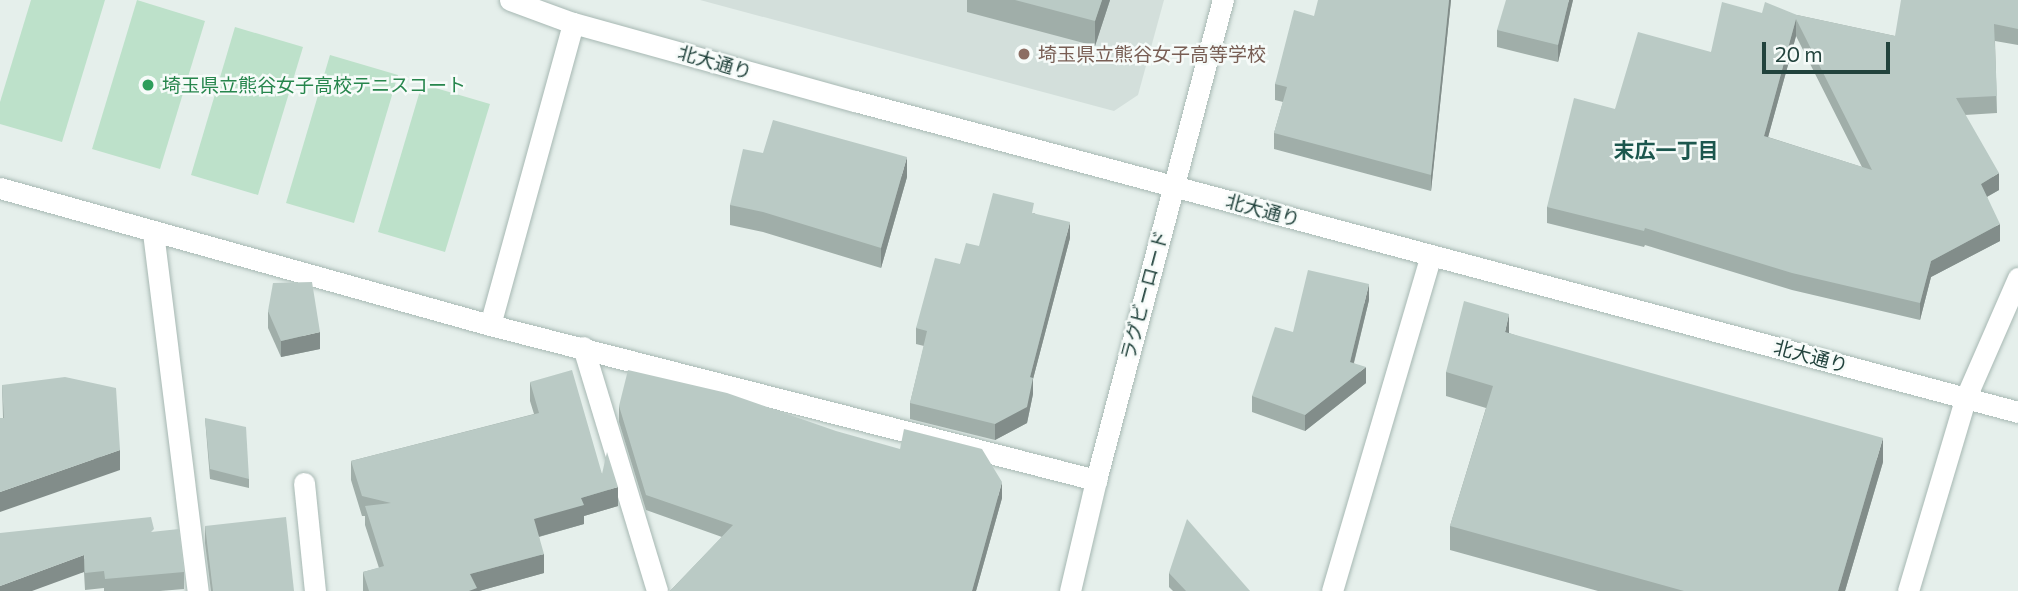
<!DOCTYPE html>
<meta charset="utf-8">
<style>
body{margin:0}
#map{position:relative;width:2018px;height:591px;overflow:hidden;background:#e5efeb;font-family:Commissioner,"Noto Sans JP",sans-serif}
div>[style]{position:absolute}
.built>*{inset:0;background:#d3dfdb}
.green>*{inset:0;background:#bde1ca}
.roads{filter:drop-shadow(0 0 2px #a7b8b3) drop-shadow(0 0 2px #a7b8b3)}
.lane>*{height:21px;margin:-10.5px;padding:0 10.5px;transform-origin:10.5px;border-radius:10.5px;background:#fff}
.street>*{height:21px;margin:-10.5px;padding:0 10.5px;transform-origin:10.5px;border-radius:10.5px;background:#fff}
.secondary>*{height:21px;margin:-10.5px;padding:0 10.5px;transform-origin:10.5px;border-radius:10.5px;background:#fff}
.wall>*{inset:0;background:#a0aea9}
.shaded-wall>*{inset:0;background:#828d8a}
.building>*{inset:0;background:#bacac5}
.dots>*{width:19px;height:19px;translate:-50% -50%;box-sizing:border-box;border:4px solid #f6fbf9;border-radius:50%}
span{translate:-50% -50%;white-space:nowrap;text-align:center;line-height:1.15;-webkit-text-stroke:5px #f6fbf9;paint-order:stroke}
.education-label{font-size:19px;color:#785e54}
.left{translate:0 -50%;text-align:left}
.street-label{font-size:19px;color:#22433d}
.leisure-label{font-size:19px;color:#27864d}
.neighbourhood-label{font-size:21px;color:#1c574e;font-weight:700}
.scale{position:absolute;left:1762px;top:42px;width:128px;height:32px;box-sizing:border-box;border:4px solid #22433d;border-top:0;padding-left:9px;font-size:21px;line-height:24px;white-space:nowrap;color:#22433d;-webkit-text-stroke:5px #f6fbf9;paint-order:stroke}
</style>
<div id="map">
<div class="built">
<i style="clip-path:polygon(700px 0,1164px 0,1138px 95px,1114px 111px)"></i>
</div>
<div class="green">
<i style="clip-path:polygon(31px 0,105px 0,62px 142px,0 124px,0 102px)"></i>
<i style="clip-path:polygon(137px 0,205px 21px,160px 169px,92px 149px)"></i>
<i style="clip-path:polygon(235px 27px,303px 47px,258px 195px,191px 175px)"></i>
<i style="clip-path:polygon(330px 55px,398px 75px,354px 223px,286px 203px)"></i>
<i style="clip-path:polygon(422px 84px,490px 104px,445px 252px,378px 232px)"></i>
</div>
<div class="roads">
<div class="lane">
<i style="left:583px;top:347px;width:255px;rotate:73.1deg"></i>
</div>
<div class="street">
<i style="left:0;top:188px;width:509px;rotate:15.62deg"></i>
<i style="left:490px;top:325px;width:626px;rotate:14.35deg"></i>
<i style="left:153px;top:232px;width:362px;rotate:82.9deg"></i>
<i style="left:490px;top:325px;width:313px;rotate:-74.6deg"></i>
<i style="left:1966px;top:397px;width:130px;rotate:-66.4deg"></i>
<i style="left:304px;top:483px;width:109px;rotate:84.2deg"></i>
<i style="left:1332px;top:591px;width:350px;rotate:-73.6deg"></i>
</div>
<div class="secondary">
<i style="left:510px;top:0;width:67px;rotate:20.1deg"></i>
<i style="left:573px;top:23px;width:293px;rotate:15.5deg"></i>
<i style="left:855px;top:101px;width:1204px;rotate:14.97deg"></i>
<i style="left:1070px;top:591px;width:114px;rotate:-76.8deg"></i>
<i style="left:1096px;top:480px;width:497px;rotate:-75.2deg"></i>
<i style="left:1908px;top:591px;width:202px;rotate:-73.4deg"></i>
</div>
</div>
<div class="wall">
<i style="clip-path:polygon(967px 0,1110px 0,1095px 46px,967px 12px)"></i>
<i style="clip-path:polygon(1451px 0,1431px 191px,1274px 149px,1274px 133px,1283px 102px,1275px 100px,1275px 84px,1314px 16px)"></i>
<i style="clip-path:polygon(1573px 0,1558px 62px,1497px 47px,1497px 30px)"></i>
<i style="clip-path:polygon(evenodd,2018px 0,2018px 45px,1995px 41px,1997px 113px,1965px 115px,1999px 190px,1987px 197px,2000px 241px,1931px 277px,1920px 320px,1792px 290px,1645px 245px,1644px 247px,1547px 223px,1547px 207px,1615px 109px,1711px 52px,1762px 13px,1797px 15px,1895px 36px,2018px 0,1796px 36px,1862px 167px,1768px 137px,1796px 36px)"></i>
<i style="clip-path:polygon(763px 153px,907px 177px,881px 268px,763px 232px,730px 225px,730px 205px)"></i>
<i style="clip-path:polygon(1034px 213px,1070px 238px,1033px 379px,1033px 394px,1027px 423px,995px 440px,910px 419px,910px 403px,924px 346px,916px 344px,916px 328px,960px 264px,979px 246px)"></i>
<i style="clip-path:polygon(1369px 300px,1354px 363px,1366px 383px,1305px 431px,1252px 412px,1252px 396px)"></i>
<i style="clip-path:polygon(268px 311px,320px 349px,281px 357px,268px 328px)"></i>
<i style="clip-path:polygon(1509px 333px,1883px 462px,1845px 591px,1598px 591px,1450px 550px,1450px 526px,1486px 408px,1446px 396px,1446px 372px)"></i>
<i style="clip-path:polygon(530px 382px,602px 474px,618px 506px,584px 516px,584px 524px,539px 537px,544px 573px,479px 591px,363px 591px,363px 572px,379px 568px,365px 525px,365px 516px,362px 516px,351px 480px,351px 461px,534px 414px,530px 401px)"></i>
<i style="clip-path:polygon(2px 385px,120px 470px,3px 418px)"></i>
<i style="clip-path:polygon(619px 406px,1002px 498px,976px 591px,670px 591px,722px 537px,646px 510px,619px 422px)"></i>
<i style="clip-path:polygon(205px 418px,249px 479px,249px 488px,210px 479px)"></i>
<i style="clip-path:polygon(205px 526px,294px 591px,211px 591px,205px 543px)"></i>
<i style="clip-path:polygon(154px 532px,184px 572px,184px 589px,160px 591px,104px 591px,104px 588px,85px 590px,84px 572px,0 591px)"></i>
<i style="clip-path:polygon(1169px 573px,1250px 591px,1173px 591px,1169px 587px)"></i>
</div>
<div class="shaded-wall">
<i style="clip-path:polygon(1102px 0,1110px 0,1095px 46px,1095px 21px)"></i>
<i style="clip-path:polygon(1449px 0,1451px 0,1431px 191px,1431px 175px)"></i>
<i style="clip-path:polygon(1569px 0,1573px 0,1558px 62px,1558px 45px)"></i>
<i style="clip-path:polygon(1796px 19px,1796px 36px,1764px 152px,1764px 136px)"></i>
<i style="clip-path:polygon(907px 157px,907px 177px,881px 268px,881px 248px)"></i>
<i style="clip-path:polygon(1999px 173px,1999px 190px,1981px 200px,1981px 184px)"></i>
<i style="clip-path:polygon(1070px 222px,1070px 238px,1033px 379px,1033px 394px,1027px 423px,995px 440px,995px 424px,1030px 377px)"></i>
<i style="clip-path:polygon(2000px 224px,2000px 241px,1931px 277px,1920px 320px,1920px 303px,1931px 261px)"></i>
<i style="clip-path:polygon(1369px 284px,1369px 300px,1350px 378px,1350px 362px)"></i>
<i style="clip-path:polygon(1509px 314px,1509px 338px,1505px 332px)"></i>
<i style="clip-path:polygon(320px 332px,320px 349px,281px 357px,281px 341px)"></i>
<i style="clip-path:polygon(1366px 367px,1366px 383px,1305px 431px,1305px 415px)"></i>
<i style="clip-path:polygon(1883px 438px,1883px 462px,1845px 591px,1838px 591px)"></i>
<i style="clip-path:polygon(120px 450px,120px 470px,0 512px,0 492px)"></i>
<i style="clip-path:polygon(1002px 482px,1002px 498px,976px 591px,972px 591px)"></i>
<i style="clip-path:polygon(618px 487px,618px 506px,584px 516px,584px 524px,534px 538px,534px 519px,581px 498px)"></i>
<i style="clip-path:polygon(544px 554px,544px 573px,479px 591px,469px 591px,470px 574px)"></i>
<i style="clip-path:polygon(84px 555px,84px 572px,32px 591px,0 591px,0 586px)"></i>
</div>
<div class="building">
<i style="clip-path:polygon(1015px 0,1102px 0,1095px 21px)"></i>
<i style="clip-path:polygon(1318px 0,1449px 0,1431px 175px,1274px 133px,1287px 87px,1275px 84px,1294px 10px,1314px 16px)"></i>
<i style="clip-path:polygon(1506px 0,1569px 0,1558px 45px,1497px 30px)"></i>
<i style="clip-path:polygon(evenodd,1901px 0,2018px 0,2018px 29px,1994px 24px,1997px 96px,1956px 98px,1999px 173px,1981px 184px,2000px 224px,1931px 261px,1920px 303px,1792px 273px,1645px 228px,1644px 231px,1547px 207px,1574px 98px,1615px 109px,1638px 32px,1711px 52px,1722px 2px,1762px 13px,1765px 2px,1797px 15px,1895px 36px,1901px 0,1796px 19px,1872px 170px,1764px 136px,1796px 19px)"></i>
<i style="clip-path:polygon(773px 120px,907px 157px,881px 248px,763px 212px,730px 205px,743px 149px,763px 153px)"></i>
<i style="clip-path:polygon(993px 193px,1034px 203px,1032px 213px,1070px 222px,1030px 377px,1033px 378px,1027px 407px,995px 424px,910px 403px,927px 331px,916px 328px,935px 258px,960px 264px,966px 243px,979px 246px)"></i>
<i style="clip-path:polygon(1308px 270px,1369px 284px,1350px 362px,1366px 367px,1305px 415px,1252px 396px,1275px 327px,1293px 332px)"></i>
<i style="clip-path:polygon(312px 282px,320px 332px,281px 341px,268px 311px,273px 283px)"></i>
<i style="clip-path:polygon(1464px 301px,1509px 314px,1505px 332px,1883px 438px,1838px 591px,1684px 591px,1450px 526px,1493px 386px,1446px 372px)"></i>
<i style="clip-path:polygon(572px 370px,602px 474px,607px 452px,618px 487px,581px 498px,584px 505px,534px 519px,544px 554px,470px 574px,477px 588px,469px 591px,369px 591px,363px 572px,384px 566px,365px 506px,391px 503px,362px 496px,351px 461px,539px 413px,530px 382px)"></i>
<i style="clip-path:polygon(628px 370px,727px 393px,836px 431px,900px 449px,904px 429px,982px 449px,1002px 482px,972px 591px,670px 591px,733px 525px,646px 495px,619px 406px)"></i>
<i style="clip-path:polygon(65px 377px,116px 388px,120px 450px,0 492px,0 418px,4px 418px,2px 385px)"></i>
<i style="clip-path:polygon(205px 418px,246px 427px,249px 479px,210px 469px)"></i>
<i style="clip-path:polygon(151px 517px,154px 529px,151px 532px,179px 529px,184px 572px,105px 579px,104px 571px,85px 573px,84px 555px,0 586px,0 533px)"></i>
<i style="clip-path:polygon(286px 517px,294px 591px,213px 591px,205px 526px)"></i>
<i style="clip-path:polygon(1187px 519px,1250px 591px,1186px 591px,1169px 573px)"></i>
</div>
<div class="dots">
<i style="left:1024px;top:54px;background:#8d6e63"></i>
<i style="left:148px;top:85px;background:#2e9e5b"></i>
</div>
<div class="education-label">
<span class="left" style="left:1038px;top:54px">埼玉県立熊谷女子高等学校</span>
</div>
<div class="street-label">
<span style="left:715px;top:62px;rotate:16deg">北大通り</span>
<span style="left:1263px;top:210px;rotate:15deg">北大通り</span>
<span style="left:1144px;top:295px;rotate:-75deg">ラグビーロード</span>
<span style="left:1811px;top:356px;rotate:15deg">北大通り</span>
</div>
<div class="leisure-label">
<span class="left" style="left:162px;top:85px">埼玉県立熊谷女子高校テニスコート</span>
</div>
<div class="neighbourhood-label">
<span style="left:1666px;top:150px">末広一丁目</span>
</div>
<div class="scale">20 m</div>
</div>
